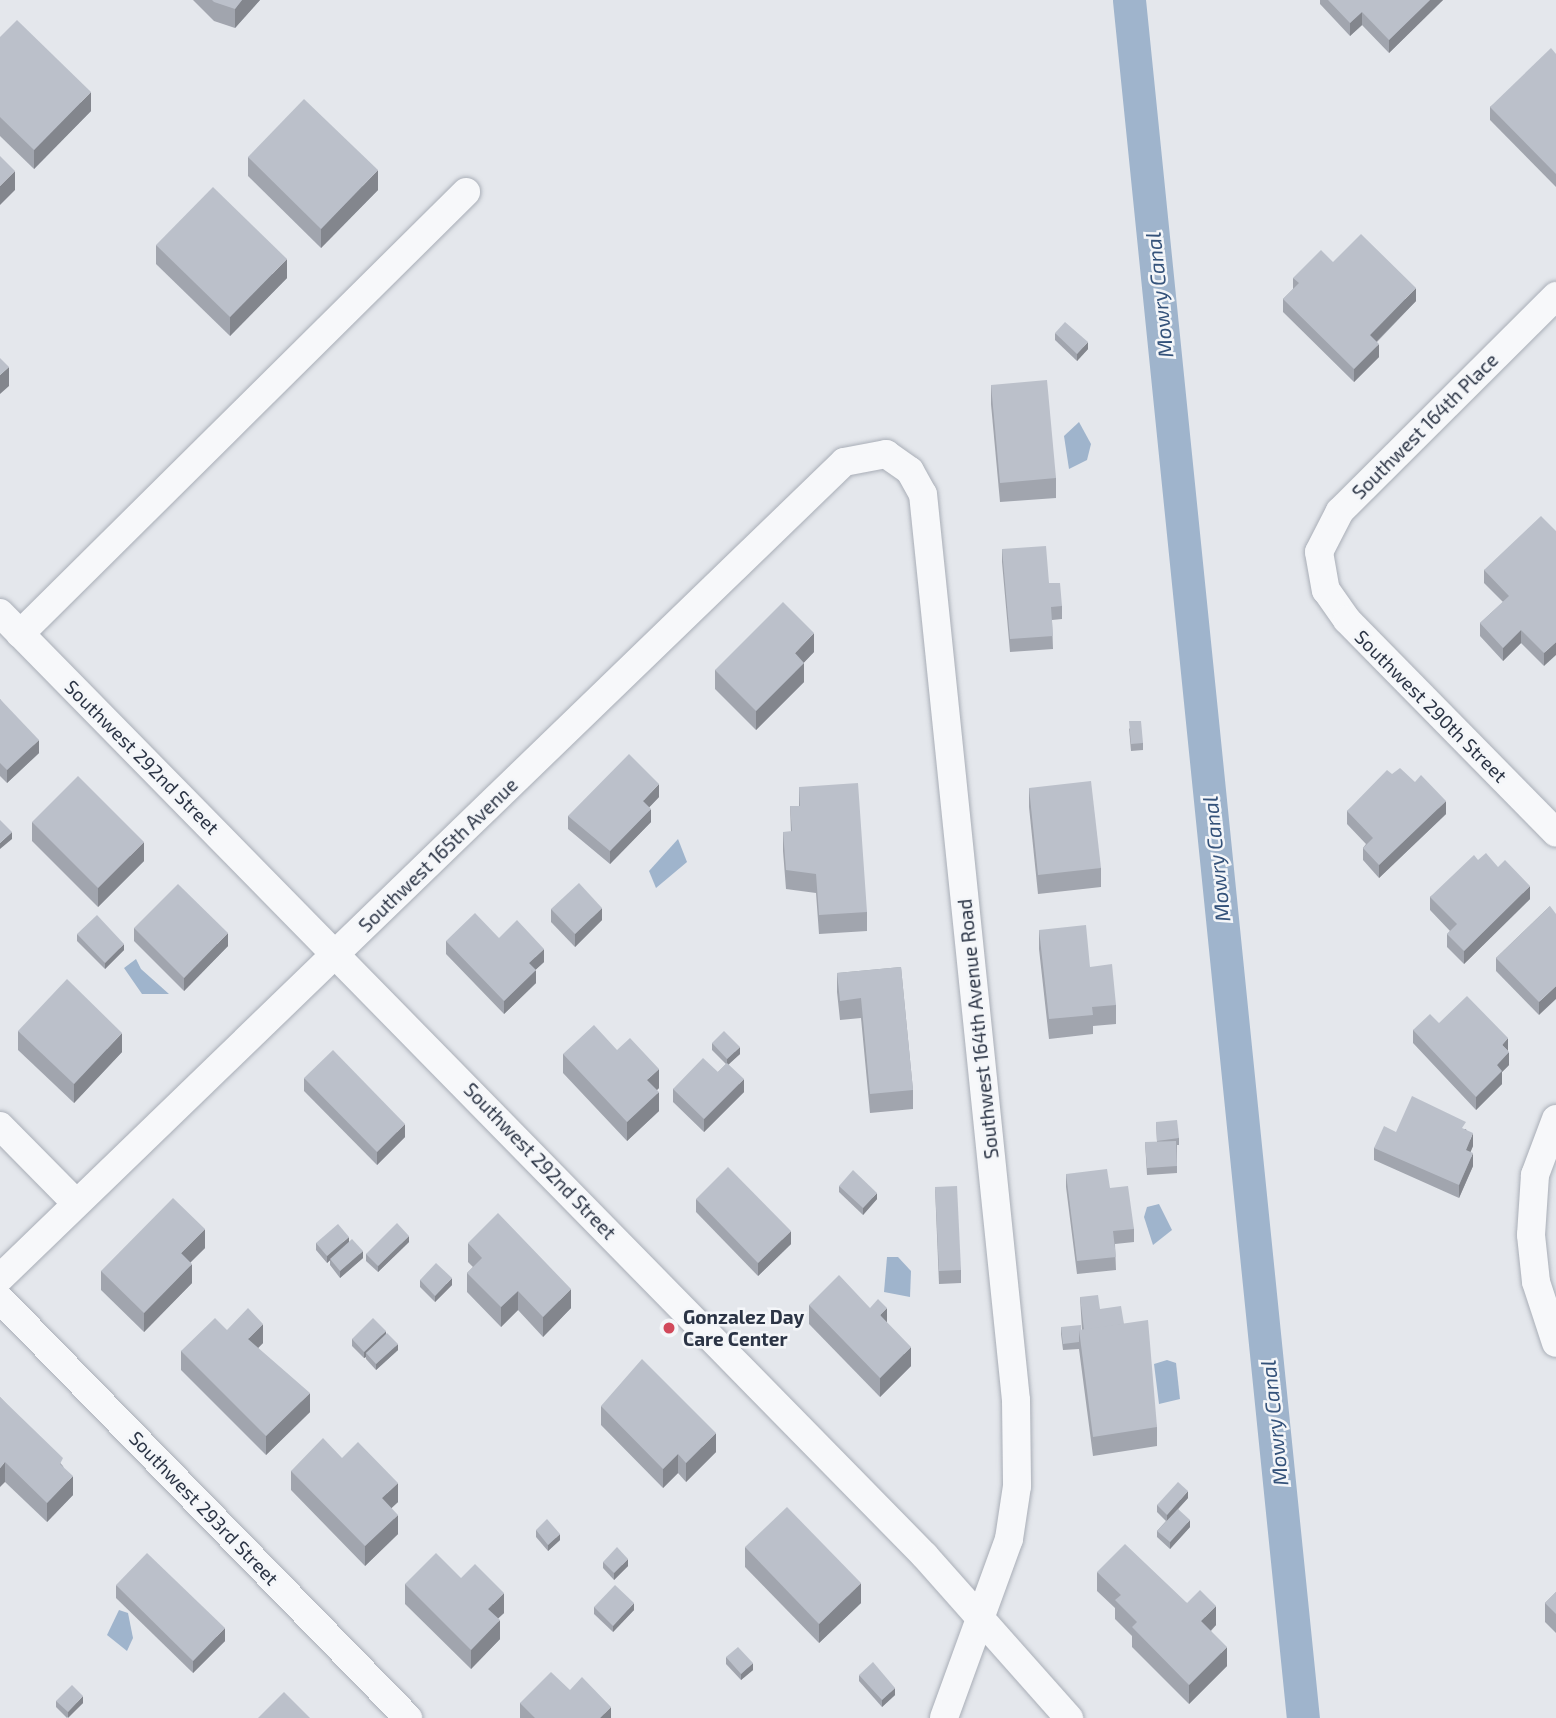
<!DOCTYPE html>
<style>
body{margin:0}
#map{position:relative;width:1556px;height:1718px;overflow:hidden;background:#e4e7ec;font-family:"Exo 2",sans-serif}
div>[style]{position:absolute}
.water>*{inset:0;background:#9fb4cc}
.canal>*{height:33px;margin:-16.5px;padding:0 16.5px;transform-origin:16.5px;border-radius:16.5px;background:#9fb4cc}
.roads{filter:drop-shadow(0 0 2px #a9aeb7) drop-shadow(0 0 2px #a9aeb7)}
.street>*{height:28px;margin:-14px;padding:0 14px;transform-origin:14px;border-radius:14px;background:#f7f8fa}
.wall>*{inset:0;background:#a1a5ae}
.shaded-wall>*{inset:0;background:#83868d}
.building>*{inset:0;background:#bbc0ca}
.dots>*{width:19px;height:19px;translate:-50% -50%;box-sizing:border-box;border:4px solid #f4f6f9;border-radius:50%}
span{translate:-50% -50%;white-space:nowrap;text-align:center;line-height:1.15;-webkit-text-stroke:5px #f4f6f9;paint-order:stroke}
.street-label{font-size:19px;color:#2b3445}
.poi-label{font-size:19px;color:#2b3445;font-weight:700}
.left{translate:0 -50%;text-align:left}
.water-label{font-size:21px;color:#34527a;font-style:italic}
</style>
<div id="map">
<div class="water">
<i style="clip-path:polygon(1079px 422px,1091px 444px,1087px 460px,1069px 469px,1064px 436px)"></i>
<i style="clip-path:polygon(678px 839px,687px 862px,656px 888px,649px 871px)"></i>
<i style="clip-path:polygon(136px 959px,141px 969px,169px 994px,142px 994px,124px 968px)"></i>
<i style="clip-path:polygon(1159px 1204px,1172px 1230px,1153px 1245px,1144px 1217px,1147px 1207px)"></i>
<i style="clip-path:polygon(887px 1257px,898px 1257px,911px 1271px,910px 1297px,884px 1292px)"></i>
<i style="clip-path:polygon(1167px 1360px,1176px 1363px,1180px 1399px,1159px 1404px,1154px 1364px)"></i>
<i style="clip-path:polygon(119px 1610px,128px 1613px,133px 1638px,127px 1651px,107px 1635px)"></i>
</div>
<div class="canal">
<i style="left:1129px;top:0;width:1727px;rotate:84.22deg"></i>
</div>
<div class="roads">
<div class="street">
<i style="left:1556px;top:296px;width:305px;rotate:135.1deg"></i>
<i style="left:1340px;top:511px;width:46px;rotate:117.1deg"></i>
<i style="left:1319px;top:552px;width:39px;rotate:80deg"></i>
<i style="left:1326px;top:590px;width:37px;rotate:55deg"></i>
<i style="left:1347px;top:620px;width:298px;rotate:45.5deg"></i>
<i style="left:0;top:613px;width:1321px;rotate:45.55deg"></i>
<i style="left:925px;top:1556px;width:217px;rotate:48.4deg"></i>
<i style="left:20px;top:634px;width:628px;rotate:-44.74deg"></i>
<i style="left:1556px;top:1119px;width:60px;rotate:110.6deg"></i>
<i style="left:1535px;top:1175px;width:60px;rotate:93.8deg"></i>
<i style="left:1531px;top:1235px;width:47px;rotate:83.9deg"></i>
<i style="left:1536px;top:1282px;width:64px;rotate:71.8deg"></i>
<i style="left:0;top:1126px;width:108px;rotate:45.4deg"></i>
<i style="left:0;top:1278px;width:1174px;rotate:-44.03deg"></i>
<i style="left:844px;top:462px;width:43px;rotate:-10.8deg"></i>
<i style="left:886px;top:454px;width:29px;rotate:35deg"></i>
<i style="left:910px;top:471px;width:26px;rotate:61deg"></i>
<i style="left:923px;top:494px;width:911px;rotate:84.14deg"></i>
<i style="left:1016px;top:1400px;width:86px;rotate:89.3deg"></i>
<i style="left:1017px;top:1486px;width:54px;rotate:98.6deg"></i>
<i style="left:1009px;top:1539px;width:190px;rotate:110deg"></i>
<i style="left:0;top:1299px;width:585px;rotate:45.76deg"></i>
</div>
</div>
<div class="wall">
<i style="clip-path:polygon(193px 0,260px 0,235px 28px,214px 21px)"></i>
<i style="clip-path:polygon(1320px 0,1443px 0,1389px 53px,1362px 25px,1350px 36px,1320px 4px)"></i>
<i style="clip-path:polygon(0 37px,91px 111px,34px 169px,0 136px)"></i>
<i style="clip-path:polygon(1556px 54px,1556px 187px,1490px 120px,1490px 107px)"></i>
<i style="clip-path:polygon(248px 157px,378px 190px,321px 248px,248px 176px)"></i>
<i style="clip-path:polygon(156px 245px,287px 278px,230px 336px,156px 264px)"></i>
<i style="clip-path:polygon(1293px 278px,1416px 301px,1377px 342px,1379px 357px,1354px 382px,1283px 312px,1283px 299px,1293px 289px)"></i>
<i style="clip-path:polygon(1055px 333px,1088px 349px,1077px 361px,1055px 340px)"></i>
<i style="clip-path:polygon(991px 385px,1056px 478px,1056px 498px,1000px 502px,991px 404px)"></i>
<i style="clip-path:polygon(1556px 531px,1544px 666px,1521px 643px,1503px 661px,1480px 636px,1480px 623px,1503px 602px,1484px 583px,1484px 570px)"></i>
<i style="clip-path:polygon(1002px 549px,1049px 583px,1062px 606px,1062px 619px,1052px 620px,1053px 649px,1010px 652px,1002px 562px)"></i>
<i style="clip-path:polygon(814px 652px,804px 662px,804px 682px,756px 730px,715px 689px,715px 670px)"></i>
<i style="clip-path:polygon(0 699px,39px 753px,7px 783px,0 776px)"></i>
<i style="clip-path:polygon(1129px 728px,1143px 743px,1143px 750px,1131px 751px)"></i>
<i style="clip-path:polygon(1392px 774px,1446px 814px,1379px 878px,1363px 860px,1363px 848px,1366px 844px,1347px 824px,1347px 811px)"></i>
<i style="clip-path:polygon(799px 787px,867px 912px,867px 931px,819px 934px,816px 893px,786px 889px,783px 851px,783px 832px,791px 832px,790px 806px,799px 806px)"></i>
<i style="clip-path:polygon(1029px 788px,1101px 868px,1101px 887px,1038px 894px,1029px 807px)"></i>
<i style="clip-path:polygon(659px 797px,649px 807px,651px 822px,610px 864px,568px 829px,568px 816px)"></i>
<i style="clip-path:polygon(32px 822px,144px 861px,98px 907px,32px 841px)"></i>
<i style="clip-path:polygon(1478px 860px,1530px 899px,1464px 964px,1447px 947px,1447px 934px,1450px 931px,1430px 910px,1430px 897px)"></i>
<i style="clip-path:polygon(1550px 906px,1539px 1015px,1496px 971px,1496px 958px)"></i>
<i style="clip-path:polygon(551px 909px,602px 920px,575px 947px,551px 922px)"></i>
<i style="clip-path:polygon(134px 928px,228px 946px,184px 991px,134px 941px)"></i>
<i style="clip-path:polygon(1039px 930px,1090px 967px,1116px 1005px,1116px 1024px,1093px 1026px,1093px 1034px,1049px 1039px,1039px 949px)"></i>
<i style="clip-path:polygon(77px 934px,124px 950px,105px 969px,77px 941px)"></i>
<i style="clip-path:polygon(499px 938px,544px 962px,535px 970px,536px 983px,504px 1014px,446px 954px,446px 941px)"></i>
<i style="clip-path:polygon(901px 967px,913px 1090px,913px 1109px,870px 1113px,861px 1018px,840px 1020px,837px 992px,837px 973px)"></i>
<i style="clip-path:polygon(1439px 1023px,1508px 1051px,1509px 1065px,1502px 1072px,1502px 1084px,1476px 1110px,1413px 1043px,1413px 1030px)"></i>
<i style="clip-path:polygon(18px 1031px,122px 1052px,74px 1103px,18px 1050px)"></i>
<i style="clip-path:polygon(712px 1043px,740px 1054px,728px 1064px,744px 1092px,704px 1132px,673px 1102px,673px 1089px,718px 1072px,726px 1064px,712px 1050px)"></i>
<i style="clip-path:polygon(617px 1050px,659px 1088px,657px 1090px,659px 1111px,627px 1141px,563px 1073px,563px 1054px)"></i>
<i style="clip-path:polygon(304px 1078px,405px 1137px,377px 1165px,304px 1091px)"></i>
<i style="clip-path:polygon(1156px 1122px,1179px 1138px,1179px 1145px,1177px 1145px,1177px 1173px,1147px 1175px,1145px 1142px,1157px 1142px)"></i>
<i style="clip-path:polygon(1466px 1129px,1473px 1146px,1470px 1152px,1473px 1166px,1459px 1198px,1374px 1160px,1374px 1148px,1396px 1132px)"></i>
<i style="clip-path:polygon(1066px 1174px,1110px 1188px,1134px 1229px,1134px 1242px,1115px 1244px,1116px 1270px,1077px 1274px,1066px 1187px)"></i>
<i style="clip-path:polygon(839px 1186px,877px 1199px,863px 1215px,839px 1192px)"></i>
<i style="clip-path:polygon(935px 1187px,961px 1270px,961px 1283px,939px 1284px)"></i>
<i style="clip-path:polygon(696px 1199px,791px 1244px,758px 1276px,696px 1212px)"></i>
<i style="clip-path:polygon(349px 1242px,363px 1258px,340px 1278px,330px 1265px,330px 1260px,327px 1263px,316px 1250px,316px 1243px)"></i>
<i style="clip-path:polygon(409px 1242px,378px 1272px,366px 1261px,366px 1254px)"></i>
<i style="clip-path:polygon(468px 1243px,571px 1308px,543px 1337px,518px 1310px,501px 1327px,467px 1292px,467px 1273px,473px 1267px,468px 1262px)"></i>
<i style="clip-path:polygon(205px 1248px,190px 1262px,192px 1283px,144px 1332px,101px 1290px,101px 1271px)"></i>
<i style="clip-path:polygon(420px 1280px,452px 1285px,435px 1302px,420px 1287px)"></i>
<i style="clip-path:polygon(1080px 1297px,1124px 1324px,1157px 1427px,1157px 1446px,1093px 1456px,1079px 1349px,1063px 1350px,1061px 1334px,1061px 1327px,1082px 1330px)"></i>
<i style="clip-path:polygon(809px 1305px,870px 1308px,887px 1323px,911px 1366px,880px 1397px,809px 1324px)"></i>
<i style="clip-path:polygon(227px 1330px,263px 1343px,258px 1348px,310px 1412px,266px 1455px,181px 1370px,181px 1351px)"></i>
<i style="clip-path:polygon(386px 1334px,398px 1350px,376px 1370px,366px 1359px,366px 1357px,364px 1358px,352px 1346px,352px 1339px)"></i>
<i style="clip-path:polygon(0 1397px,63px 1466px,73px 1495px,47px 1522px,5px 1482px)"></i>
<i style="clip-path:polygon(601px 1406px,716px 1452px,686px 1482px,678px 1473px,663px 1488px,601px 1425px)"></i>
<i style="clip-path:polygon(342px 1458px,398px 1502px,391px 1508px,398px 1534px,365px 1566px,291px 1490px,291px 1471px)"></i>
<i style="clip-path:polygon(1188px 1498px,1178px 1509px,1190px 1527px,1170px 1549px,1157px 1537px,1157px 1531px,1166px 1521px,1157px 1512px,1157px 1505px)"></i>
<i style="clip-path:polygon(536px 1530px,560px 1540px,548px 1551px,536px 1537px)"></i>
<i style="clip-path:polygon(745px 1547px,861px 1603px,819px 1643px,745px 1567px)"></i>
<i style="clip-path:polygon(603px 1562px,628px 1566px,614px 1580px,603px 1568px)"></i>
<i style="clip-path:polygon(1097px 1572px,1187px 1603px,1216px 1625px,1211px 1631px,1227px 1666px,1189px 1704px,1132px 1647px,1132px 1636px,1115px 1619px,1115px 1608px,1097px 1591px)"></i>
<i style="clip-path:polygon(461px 1578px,504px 1613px,498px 1618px,500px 1639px,471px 1669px,405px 1604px,405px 1584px)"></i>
<i style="clip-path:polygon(116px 1585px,225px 1641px,193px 1673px,116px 1598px)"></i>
<i style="clip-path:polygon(1556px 1592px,1556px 1633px,1545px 1622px,1545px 1603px)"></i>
<i style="clip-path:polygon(594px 1607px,634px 1610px,613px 1632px,594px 1614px)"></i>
<i style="clip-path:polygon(726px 1657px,753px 1670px,741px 1680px,726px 1664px)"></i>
<i style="clip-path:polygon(859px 1675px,895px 1695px,882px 1707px,859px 1681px)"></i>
<i style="clip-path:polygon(570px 1690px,611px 1718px,520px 1718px,520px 1703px)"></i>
<i style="clip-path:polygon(56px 1701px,83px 1703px,67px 1718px,56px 1707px)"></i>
</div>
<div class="shaded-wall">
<i style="clip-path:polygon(242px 0,260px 0,235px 28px,235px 9px)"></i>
<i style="clip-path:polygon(1430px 0,1443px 0,1389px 53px,1389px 40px)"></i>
<i style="clip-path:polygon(1362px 12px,1362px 25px,1350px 36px,1350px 23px)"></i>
<i style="clip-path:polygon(91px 92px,91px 111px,34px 169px,34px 150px)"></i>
<i style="clip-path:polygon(378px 170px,378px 190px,321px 248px,321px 229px)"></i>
<i style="clip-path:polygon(15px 171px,15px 190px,0 205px,0 186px)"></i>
<i style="clip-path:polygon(287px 259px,287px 278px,230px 336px,230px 317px)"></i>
<i style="clip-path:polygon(1416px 288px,1416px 301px,1370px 348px,1370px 335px)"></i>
<i style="clip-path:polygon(1088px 342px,1088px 349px,1077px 361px,1077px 354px)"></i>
<i style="clip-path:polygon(1379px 344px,1379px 357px,1354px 382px,1354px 369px)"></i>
<i style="clip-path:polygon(9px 367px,9px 386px,0 394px,0 375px)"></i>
<i style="clip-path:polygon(1521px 630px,1521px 643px,1503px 661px,1503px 648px)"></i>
<i style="clip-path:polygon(814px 633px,814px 652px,795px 672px,795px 653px)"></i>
<i style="clip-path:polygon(1556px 642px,1556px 655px,1544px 666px,1544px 653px)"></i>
<i style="clip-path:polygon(804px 663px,804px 682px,756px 730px,756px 711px)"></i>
<i style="clip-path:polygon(39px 740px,39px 753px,7px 783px,7px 770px)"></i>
<i style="clip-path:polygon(659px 784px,659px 797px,643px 814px,643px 801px)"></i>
<i style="clip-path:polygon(1446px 801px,1446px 814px,1379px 878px,1379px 865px)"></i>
<i style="clip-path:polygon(651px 809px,651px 822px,610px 864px,610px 851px)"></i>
<i style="clip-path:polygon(12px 832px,12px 839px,0 849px,0 843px)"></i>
<i style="clip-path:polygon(144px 842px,144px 861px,98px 907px,98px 888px)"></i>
<i style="clip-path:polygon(1530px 886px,1530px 899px,1464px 964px,1464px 951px)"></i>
<i style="clip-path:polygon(602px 908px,602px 920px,575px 947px,575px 934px)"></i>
<i style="clip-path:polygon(228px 933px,228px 946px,184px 991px,184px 978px)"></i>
<i style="clip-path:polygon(124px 944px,124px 950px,105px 969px,105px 963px)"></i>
<i style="clip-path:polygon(544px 949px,544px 962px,529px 976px,529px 963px)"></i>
<i style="clip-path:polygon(536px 970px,536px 983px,504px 1014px,504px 1001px)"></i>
<i style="clip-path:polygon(1556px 986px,1556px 999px,1539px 1015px,1539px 1002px)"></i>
<i style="clip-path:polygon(122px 1033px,122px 1052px,74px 1103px,74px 1084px)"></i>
<i style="clip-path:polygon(1508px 1038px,1508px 1051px,1502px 1045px)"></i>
<i style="clip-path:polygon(740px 1047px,740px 1054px,727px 1066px,727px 1059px)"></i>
<i style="clip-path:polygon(1509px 1052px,1509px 1065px,1502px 1072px,1502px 1084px,1476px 1110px,1476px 1097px,1497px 1065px)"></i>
<i style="clip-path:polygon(659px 1069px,659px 1088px,647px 1099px,647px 1080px)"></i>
<i style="clip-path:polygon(744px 1079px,744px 1092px,704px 1132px,704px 1119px)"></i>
<i style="clip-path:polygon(659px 1092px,659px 1111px,627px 1141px,627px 1122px)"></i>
<i style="clip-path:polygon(405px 1124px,405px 1137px,377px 1165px,377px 1152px)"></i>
<i style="clip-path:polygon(1473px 1133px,1473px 1146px,1466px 1163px,1466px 1150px)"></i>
<i style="clip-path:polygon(1473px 1153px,1473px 1166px,1459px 1198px,1459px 1185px)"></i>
<i style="clip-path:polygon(877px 1193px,877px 1199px,863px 1215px,863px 1208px)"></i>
<i style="clip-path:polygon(205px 1229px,205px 1248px,181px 1272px,181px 1253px)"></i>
<i style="clip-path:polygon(791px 1231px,791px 1244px,758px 1276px,758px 1263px)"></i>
<i style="clip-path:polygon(409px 1236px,409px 1242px,378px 1272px,378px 1266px)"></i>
<i style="clip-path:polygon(349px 1237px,349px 1243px,327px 1263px,327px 1256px)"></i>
<i style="clip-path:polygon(363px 1251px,363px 1258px,340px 1278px,340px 1271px)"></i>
<i style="clip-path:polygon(192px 1264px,192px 1283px,144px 1332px,144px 1313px)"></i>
<i style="clip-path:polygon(452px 1278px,452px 1285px,435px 1302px,435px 1296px)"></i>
<i style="clip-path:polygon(571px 1289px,571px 1308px,543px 1337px,543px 1317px)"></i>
<i style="clip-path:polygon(518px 1291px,518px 1310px,501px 1327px,501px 1307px)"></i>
<i style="clip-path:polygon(887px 1308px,887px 1327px,880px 1315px)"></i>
<i style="clip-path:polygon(263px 1324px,263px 1343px,248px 1358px,248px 1339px)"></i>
<i style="clip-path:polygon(386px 1331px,386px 1337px,366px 1353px,366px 1357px,364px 1358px,364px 1352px)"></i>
<i style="clip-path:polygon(398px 1344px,398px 1350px,376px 1370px,376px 1364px)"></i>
<i style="clip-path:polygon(911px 1347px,911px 1366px,880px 1397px,880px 1378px)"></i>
<i style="clip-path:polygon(310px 1393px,310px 1412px,266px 1455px,266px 1436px)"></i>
<i style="clip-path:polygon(716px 1433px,716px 1452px,686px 1482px,686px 1463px)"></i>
<i style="clip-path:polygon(678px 1454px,678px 1473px,663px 1488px,663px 1469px)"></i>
<i style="clip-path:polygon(5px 1462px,5px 1482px,0 1487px,0 1468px)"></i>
<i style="clip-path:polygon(73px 1476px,73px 1495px,47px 1522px,47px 1503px)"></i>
<i style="clip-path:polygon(398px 1483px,398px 1502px,382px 1517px,382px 1498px)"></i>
<i style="clip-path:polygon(1188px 1491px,1188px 1498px,1167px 1521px,1167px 1515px)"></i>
<i style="clip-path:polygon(398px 1515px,398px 1534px,365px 1566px,365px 1546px)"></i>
<i style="clip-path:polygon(1190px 1520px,1190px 1527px,1170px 1549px,1170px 1542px)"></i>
<i style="clip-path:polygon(560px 1534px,560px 1540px,548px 1551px,548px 1545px)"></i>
<i style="clip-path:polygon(628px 1559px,628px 1566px,614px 1580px,614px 1573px)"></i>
<i style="clip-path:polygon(861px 1583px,861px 1603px,819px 1643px,819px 1624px)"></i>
<i style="clip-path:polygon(504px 1593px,504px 1613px,488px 1628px,488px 1609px)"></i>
<i style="clip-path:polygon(634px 1603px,634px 1610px,613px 1632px,613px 1626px)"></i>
<i style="clip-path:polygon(1216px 1606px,1216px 1625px,1201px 1640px,1201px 1621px)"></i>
<i style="clip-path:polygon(500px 1620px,500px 1639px,471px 1669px,471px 1650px)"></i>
<i style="clip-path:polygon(225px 1628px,225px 1641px,193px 1673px,193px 1661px)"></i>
<i style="clip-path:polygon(1227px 1647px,1227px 1666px,1189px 1704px,1189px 1685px)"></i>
<i style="clip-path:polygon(753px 1663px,753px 1670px,741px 1680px,741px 1674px)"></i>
<i style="clip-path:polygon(895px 1688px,895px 1695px,882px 1707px,882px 1700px)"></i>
<i style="clip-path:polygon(83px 1696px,83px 1703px,68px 1718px,68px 1712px)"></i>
<i style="clip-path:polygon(611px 1707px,611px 1718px,600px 1718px)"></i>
</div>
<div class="building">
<i style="clip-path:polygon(212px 0,242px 0,235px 9px,214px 2px)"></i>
<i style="clip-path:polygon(1328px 0,1430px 0,1389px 40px,1362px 12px,1350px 23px)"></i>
<i style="clip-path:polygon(17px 20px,91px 92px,34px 150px,0 117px,0 37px)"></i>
<i style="clip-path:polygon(1551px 48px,1556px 54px,1556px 174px,1490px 107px)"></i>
<i style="clip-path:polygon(304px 99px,378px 170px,321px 229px,248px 157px)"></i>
<i style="clip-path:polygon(0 156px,15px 171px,0 186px)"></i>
<i style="clip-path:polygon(213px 187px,287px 259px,230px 317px,156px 245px)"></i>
<i style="clip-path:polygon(1361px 234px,1416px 288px,1370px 335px,1379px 344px,1354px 369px,1283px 299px,1299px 283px,1293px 278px,1321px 250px,1333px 262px)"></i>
<i style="clip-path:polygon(1065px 322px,1088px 342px,1077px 354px,1055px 333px)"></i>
<i style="clip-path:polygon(0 358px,9px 367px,0 375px)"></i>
<i style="clip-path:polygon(1047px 380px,1056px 478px,1000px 483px,991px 385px)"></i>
<i style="clip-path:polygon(1541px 516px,1556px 531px,1556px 642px,1544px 653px,1521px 630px,1503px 648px,1480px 623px,1509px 596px,1484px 570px)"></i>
<i style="clip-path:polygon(1046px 546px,1049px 583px,1060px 583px,1062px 606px,1051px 607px,1053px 636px,1010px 639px,1002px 549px)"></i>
<i style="clip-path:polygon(783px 602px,814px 633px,795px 653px,804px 663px,756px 711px,715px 670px)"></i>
<i style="clip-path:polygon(0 699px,39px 740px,7px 770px,0 763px)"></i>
<i style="clip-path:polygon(1129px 721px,1141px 721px,1143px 743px,1131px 744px)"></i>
<i style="clip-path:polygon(629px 754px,659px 784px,643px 801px,651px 809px,610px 851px,568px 816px)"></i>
<i style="clip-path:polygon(1400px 768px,1415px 782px,1421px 775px,1446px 801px,1379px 865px,1363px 848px,1373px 838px,1347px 811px,1387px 770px,1392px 774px)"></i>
<i style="clip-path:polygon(78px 776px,144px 842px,98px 888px,32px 822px)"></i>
<i style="clip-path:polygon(1091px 781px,1101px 868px,1038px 875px,1029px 788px)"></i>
<i style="clip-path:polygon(858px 783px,867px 912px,819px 915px,816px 874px,786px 870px,783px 832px,792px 831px,790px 806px,800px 806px,799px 787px)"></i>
<i style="clip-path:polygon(0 820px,12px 832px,0 843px)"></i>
<i style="clip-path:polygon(1486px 853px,1498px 867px,1505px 860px,1530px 886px,1464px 951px,1447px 934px,1457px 924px,1430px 897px,1474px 855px,1478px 860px)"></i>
<i style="clip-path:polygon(579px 883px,602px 908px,575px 934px,551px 909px)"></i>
<i style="clip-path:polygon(178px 884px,228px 933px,184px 978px,134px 928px)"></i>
<i style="clip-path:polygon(1550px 906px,1556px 914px,1556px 986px,1539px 1002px,1496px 958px)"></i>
<i style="clip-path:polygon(475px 913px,499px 938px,517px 920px,544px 949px,529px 963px,536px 970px,504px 1001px,446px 941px)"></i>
<i style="clip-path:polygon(97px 915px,124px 944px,105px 963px,77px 934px)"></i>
<i style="clip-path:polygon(1086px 925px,1090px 967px,1112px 964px,1116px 1005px,1092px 1007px,1093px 1015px,1049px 1019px,1039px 930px)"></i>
<i style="clip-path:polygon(901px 967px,913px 1090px,870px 1094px,861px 998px,840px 1001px,837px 973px)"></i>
<i style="clip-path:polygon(67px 979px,122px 1033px,74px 1084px,18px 1031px)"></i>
<i style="clip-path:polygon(1467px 996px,1508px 1038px,1502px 1045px,1509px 1052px,1497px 1065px,1502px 1071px,1476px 1097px,1413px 1030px,1430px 1014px,1439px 1023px)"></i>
<i style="clip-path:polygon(594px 1025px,617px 1050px,630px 1038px,659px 1069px,647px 1080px,659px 1092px,627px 1122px,563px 1054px)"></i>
<i style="clip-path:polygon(724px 1031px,740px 1047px,727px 1059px,712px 1043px)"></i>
<i style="clip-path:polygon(333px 1050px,405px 1124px,377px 1152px,304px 1078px)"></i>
<i style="clip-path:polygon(703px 1058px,718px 1072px,727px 1063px,744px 1079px,704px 1119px,673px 1089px)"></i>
<i style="clip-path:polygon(1412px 1096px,1466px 1122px,1462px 1128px,1473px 1133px,1466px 1150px,1473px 1153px,1459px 1185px,1374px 1148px,1384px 1126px,1396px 1132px)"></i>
<i style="clip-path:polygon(1177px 1120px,1179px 1138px,1157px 1141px,1156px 1122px)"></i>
<i style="clip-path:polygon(1176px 1141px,1177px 1166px,1147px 1168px,1145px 1142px)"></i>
<i style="clip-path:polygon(728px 1167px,791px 1231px,758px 1263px,696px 1199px)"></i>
<i style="clip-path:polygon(1107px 1169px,1110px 1188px,1128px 1186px,1134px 1229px,1113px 1231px,1116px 1257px,1077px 1261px,1066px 1174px)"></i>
<i style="clip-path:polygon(853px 1170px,877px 1193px,863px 1208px,839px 1186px)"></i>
<i style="clip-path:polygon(957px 1186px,961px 1270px,939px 1271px,935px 1187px)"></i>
<i style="clip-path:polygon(173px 1198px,205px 1229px,181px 1253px,192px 1264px,144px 1313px,101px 1271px)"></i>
<i style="clip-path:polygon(498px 1213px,571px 1289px,543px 1317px,518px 1291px,501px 1307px,467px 1273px,482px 1258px,468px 1243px)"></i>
<i style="clip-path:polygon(397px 1223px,409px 1236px,378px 1266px,366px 1254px)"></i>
<i style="clip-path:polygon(338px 1224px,349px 1237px,327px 1256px,316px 1243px)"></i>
<i style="clip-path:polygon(352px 1239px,363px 1251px,340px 1271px,330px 1259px)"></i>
<i style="clip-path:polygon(436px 1263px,452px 1278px,435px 1296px,420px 1280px)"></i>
<i style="clip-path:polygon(839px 1275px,870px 1308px,878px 1299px,887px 1308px,880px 1315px,911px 1347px,880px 1378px,809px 1305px)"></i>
<i style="clip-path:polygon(1098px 1295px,1100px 1309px,1121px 1306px,1124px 1324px,1084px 1330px,1080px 1297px)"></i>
<i style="clip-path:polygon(248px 1308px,263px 1324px,248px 1339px,310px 1393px,266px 1436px,181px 1351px,215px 1318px,227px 1330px)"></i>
<i style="clip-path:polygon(373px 1318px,386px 1331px,364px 1352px,352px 1339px)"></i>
<i style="clip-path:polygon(1148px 1320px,1157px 1427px,1093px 1437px,1079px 1330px)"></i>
<i style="clip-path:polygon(1081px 1325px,1081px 1330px,1079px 1330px,1079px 1342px,1063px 1344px,1061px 1327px)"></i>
<i style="clip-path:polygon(387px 1333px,398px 1344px,376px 1364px,366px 1353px)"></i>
<i style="clip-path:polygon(642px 1359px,716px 1433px,686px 1463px,678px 1454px,663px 1469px,601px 1406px)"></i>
<i style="clip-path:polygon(0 1397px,63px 1458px,60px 1464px,73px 1476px,47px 1503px,5px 1462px,0 1468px)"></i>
<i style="clip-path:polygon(323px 1438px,342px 1458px,358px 1442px,398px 1483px,382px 1498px,398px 1515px,365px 1546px,291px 1471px)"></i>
<i style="clip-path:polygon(1178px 1482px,1188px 1491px,1167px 1515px,1157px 1505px)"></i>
<i style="clip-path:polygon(787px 1507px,861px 1583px,819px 1624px,745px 1547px)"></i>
<i style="clip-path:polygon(1178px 1509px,1190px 1520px,1170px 1542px,1157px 1531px)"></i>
<i style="clip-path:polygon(547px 1519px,560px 1534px,548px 1545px,536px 1530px)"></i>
<i style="clip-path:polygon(1125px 1544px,1187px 1603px,1200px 1590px,1216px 1606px,1201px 1621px,1227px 1647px,1189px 1685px,1132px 1627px,1137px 1622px,1115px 1600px,1121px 1595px,1097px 1572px)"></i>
<i style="clip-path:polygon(617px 1547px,628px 1559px,614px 1573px,603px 1562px)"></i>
<i style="clip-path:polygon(147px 1553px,225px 1628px,193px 1661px,116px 1585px)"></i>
<i style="clip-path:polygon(436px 1553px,461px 1578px,475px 1564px,504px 1593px,488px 1609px,500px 1620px,471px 1650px,405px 1584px)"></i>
<i style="clip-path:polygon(615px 1585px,634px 1603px,613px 1626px,594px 1607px)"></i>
<i style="clip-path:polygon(1556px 1592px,1556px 1614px,1545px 1603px)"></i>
<i style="clip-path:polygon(738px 1647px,753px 1663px,741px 1674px,726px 1657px)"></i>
<i style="clip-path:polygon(873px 1662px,895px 1688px,882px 1700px,859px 1675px)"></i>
<i style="clip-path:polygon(551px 1672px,570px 1690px,582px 1677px,611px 1707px,600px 1718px,535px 1718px,520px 1703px)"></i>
<i style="clip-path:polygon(72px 1685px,83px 1696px,68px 1712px,56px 1701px)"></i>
<i style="clip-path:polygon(284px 1692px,310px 1718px,258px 1718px)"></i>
</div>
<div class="dots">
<i style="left:669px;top:1328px;background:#d1495b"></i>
</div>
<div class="street-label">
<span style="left:1425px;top:426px;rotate:-45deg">Southwest 164th Place</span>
<span style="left:1431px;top:706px;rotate:45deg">Southwest 290th Street</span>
<span style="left:142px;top:757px;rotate:45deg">Southwest 292nd Street</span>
<span style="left:438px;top:855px;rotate:-44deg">Southwest 165th Avenue</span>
<span style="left:978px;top:1029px;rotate:-96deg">Southwest 164th Avenue Road</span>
<span style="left:540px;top:1161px;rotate:46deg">Southwest 292nd Street</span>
<span style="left:204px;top:1508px;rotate:46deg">Southwest 293rd Street</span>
</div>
<div class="poi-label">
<span class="left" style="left:683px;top:1328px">Gonzalez Day<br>Care Center</span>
</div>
<div class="water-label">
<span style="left:1159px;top:295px;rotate:-96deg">Mowry Canal</span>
<span style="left:1216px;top:859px;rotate:-96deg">Mowry Canal</span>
<span style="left:1274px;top:1423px;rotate:-96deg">Mowry Canal</span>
</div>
</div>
